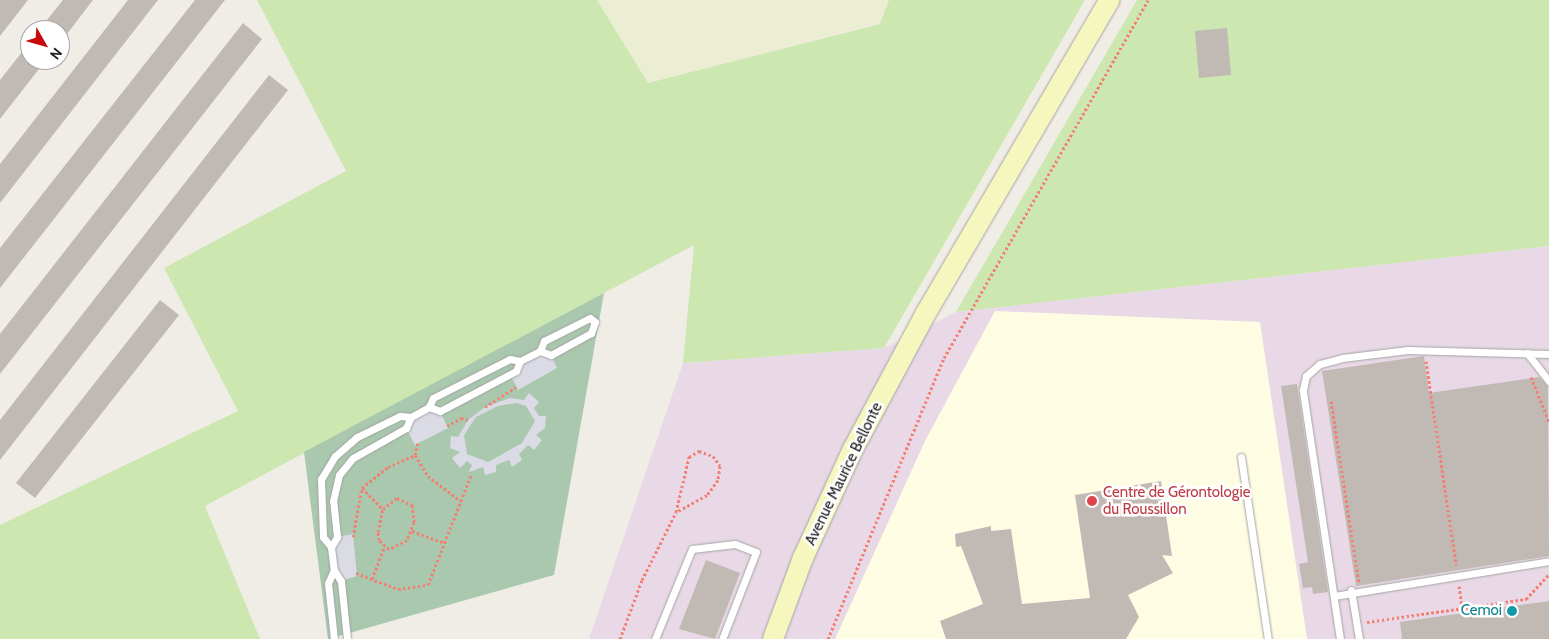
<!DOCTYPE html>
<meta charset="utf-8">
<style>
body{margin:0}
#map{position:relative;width:1549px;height:639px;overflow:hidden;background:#f0ede7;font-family:Cabin,sans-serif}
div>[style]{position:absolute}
.industrial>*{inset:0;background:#e9d9e6}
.education>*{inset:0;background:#fefde3}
.farmland>*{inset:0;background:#eceed4}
.grass>*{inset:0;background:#cce7b0}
.cemetery>*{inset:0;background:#a9c8ae}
.plaza>*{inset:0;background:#dbdbe6}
.building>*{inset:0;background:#c1b9b4}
.path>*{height:3px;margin-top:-1.5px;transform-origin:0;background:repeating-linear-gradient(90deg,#f38075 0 2.5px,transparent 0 5px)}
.roads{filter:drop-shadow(0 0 1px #a4a4a4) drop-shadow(0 0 1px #a4a4a4)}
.service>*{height:7px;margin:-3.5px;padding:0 3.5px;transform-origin:3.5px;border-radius:3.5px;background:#fff}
.secondary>*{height:20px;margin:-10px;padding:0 10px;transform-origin:10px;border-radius:10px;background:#f5f7be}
.dots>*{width:14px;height:14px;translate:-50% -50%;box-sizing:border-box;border:2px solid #fff;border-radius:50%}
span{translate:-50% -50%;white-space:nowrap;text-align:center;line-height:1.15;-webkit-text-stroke:5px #fff;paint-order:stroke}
.street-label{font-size:15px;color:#202020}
.health-label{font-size:15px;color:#be3a42}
.left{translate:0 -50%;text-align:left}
.culture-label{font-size:15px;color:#0d838f}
.right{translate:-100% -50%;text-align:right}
.north{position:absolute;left:20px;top:20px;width:50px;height:50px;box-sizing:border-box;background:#fff;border:1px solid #a6a6a6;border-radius:50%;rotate:128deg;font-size:14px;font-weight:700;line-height:20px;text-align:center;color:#202020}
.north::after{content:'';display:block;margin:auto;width:18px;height:22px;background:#c70a0c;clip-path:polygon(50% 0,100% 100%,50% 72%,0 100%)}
</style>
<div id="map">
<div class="industrial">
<i style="clip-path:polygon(1549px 246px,1549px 639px,589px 639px,683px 363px,884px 348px,956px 312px)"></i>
</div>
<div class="education">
<i style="clip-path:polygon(995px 311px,1260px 322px,1307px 639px,835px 639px,925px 441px)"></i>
</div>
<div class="farmland">
<i style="clip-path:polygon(597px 0,889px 0,880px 23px,648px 83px)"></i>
</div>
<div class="grass">
<i style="clip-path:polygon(257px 0,597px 0,648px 83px,880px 24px,889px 0,1085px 0,884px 348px,683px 363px,694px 245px,205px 506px,260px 639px,0 639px,0 525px,238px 411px,164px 268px,346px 171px)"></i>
<i style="clip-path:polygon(1137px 0,1549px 0,1549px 246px,956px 312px)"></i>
</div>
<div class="cemetery">
<i style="clip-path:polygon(604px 293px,554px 575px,328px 639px,304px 452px)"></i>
</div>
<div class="plaza">
<i style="clip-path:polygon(540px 351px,551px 355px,557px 368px,518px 390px,510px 374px,520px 361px)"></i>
<i style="clip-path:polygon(evenodd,529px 393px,539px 402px,534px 408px,539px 416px,546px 416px,545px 428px,536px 435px,542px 440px,534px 450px,528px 445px,519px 454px,522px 460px,512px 467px,509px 460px,496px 465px,496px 472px,485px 475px,483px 467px,469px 472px,472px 465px,467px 461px,460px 468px,452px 458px,460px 452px,450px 448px,451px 436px,458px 437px,468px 420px,485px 407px,510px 398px,524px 400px,529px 393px,517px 403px,526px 406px,535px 421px,522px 443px,488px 462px,467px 454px,464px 435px,476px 417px,498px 406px,517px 403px)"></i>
<i style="clip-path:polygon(429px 407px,440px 411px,448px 428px,415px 445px,406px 428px,411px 417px)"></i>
<i style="clip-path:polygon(353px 534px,357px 576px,341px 581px,331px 547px,337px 537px)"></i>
</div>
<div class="building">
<i style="clip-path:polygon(0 0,28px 0,0 36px)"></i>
<i style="clip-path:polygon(63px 0,93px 0,60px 43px,60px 30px,39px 30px)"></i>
<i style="clip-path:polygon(128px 0,158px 0,0 203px,0 164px)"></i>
<i style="clip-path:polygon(195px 0,225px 0,0 288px,0 248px)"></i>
<i style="clip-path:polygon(243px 23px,262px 39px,0 374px,0 334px)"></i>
<i style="clip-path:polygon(1227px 28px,1231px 75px,1199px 78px,1195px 31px)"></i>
<i style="clip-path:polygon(30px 42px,30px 60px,46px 60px,0 119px,0 80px)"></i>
<i style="clip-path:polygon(269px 75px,288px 90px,0 460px,0 420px)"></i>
<i style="clip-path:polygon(160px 300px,179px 315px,35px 498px,16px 483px)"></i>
<i style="clip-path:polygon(1424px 356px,1429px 393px,1539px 377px,1548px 386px,1549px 556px,1356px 586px,1322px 371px)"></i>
<i style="clip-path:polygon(1297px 384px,1328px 592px,1313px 594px,1312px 587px,1303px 588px,1299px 564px,1308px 562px,1281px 386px)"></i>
<i style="clip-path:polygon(1161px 481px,1172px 556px,1162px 555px,1173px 573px,1128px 595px,1139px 617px,1126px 639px,946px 639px,940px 621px,983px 604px,961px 546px,956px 547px,955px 534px,991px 526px,991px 531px,1011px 529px,1022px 604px,1090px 598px,1075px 495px)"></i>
<i style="clip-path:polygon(706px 560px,740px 573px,715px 639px,679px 629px)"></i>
<i style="clip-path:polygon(1549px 601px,1549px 639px,1402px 639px,1400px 622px)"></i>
</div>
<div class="path">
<i style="left:1426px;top:361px;width:206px;rotate:81.6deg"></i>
<i style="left:1531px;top:377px;width:48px;rotate:68.2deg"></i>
<i style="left:1331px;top:401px;width:184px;rotate:81.3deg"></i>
<i style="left:485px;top:407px;width:37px;rotate:-33deg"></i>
<i style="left:447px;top:426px;width:16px;rotate:-30deg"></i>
<i style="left:461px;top:418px;width:7px;rotate:16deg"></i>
<i style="left:418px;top:443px;width:12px;rotate:104deg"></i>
<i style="left:415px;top:455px;width:25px;rotate:58deg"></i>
<i style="left:428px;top:476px;width:41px;rotate:37.1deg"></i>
<i style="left:362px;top:488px;width:30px;rotate:45deg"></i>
<i style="left:397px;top:498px;width:17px;rotate:25deg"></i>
<i style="left:412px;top:505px;width:17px;rotate:83deg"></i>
<i style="left:414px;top:522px;width:19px;rotate:111deg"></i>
<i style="left:407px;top:540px;width:20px;rotate:153deg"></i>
<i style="left:389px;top:549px;width:13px;rotate:-138deg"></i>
<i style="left:379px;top:540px;width:8px;rotate:-97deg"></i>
<i style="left:378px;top:532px;width:24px;rotate:-78deg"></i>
<i style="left:383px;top:509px;width:18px;rotate:-38deg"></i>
<i style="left:412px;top:531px;width:35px;rotate:20deg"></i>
<i style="left:353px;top:537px;width:50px;rotate:-79.6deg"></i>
<i style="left:362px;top:488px;width:33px;rotate:-39deg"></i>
<i style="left:388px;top:467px;width:30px;rotate:-24deg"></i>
<i style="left:356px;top:573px;width:45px;rotate:20.9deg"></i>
<i style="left:398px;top:589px;width:30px;rotate:-8deg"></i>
<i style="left:428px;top:585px;width:120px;rotate:-68.6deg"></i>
<i style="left:372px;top:579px;width:34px;rotate:-69deg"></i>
<i style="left:1459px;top:586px;width:22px;rotate:82deg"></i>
<i style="left:1367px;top:622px;width:161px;rotate:-8.2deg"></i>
<i style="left:1526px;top:599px;width:34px;rotate:-47deg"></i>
<i style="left:620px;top:639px;width:63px;rotate:-69.6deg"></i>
<i style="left:642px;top:580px;width:76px;rotate:-63.4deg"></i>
<i style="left:676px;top:512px;width:57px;rotate:-76.7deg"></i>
<i style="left:689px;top:457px;width:12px;rotate:-31deg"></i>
<i style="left:699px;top:451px;width:15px;rotate:20deg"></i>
<i style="left:713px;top:456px;width:12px;rotate:55deg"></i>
<i style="left:720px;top:466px;width:14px;rotate:98deg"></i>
<i style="left:718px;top:480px;width:19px;rotate:126deg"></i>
<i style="left:707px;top:495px;width:35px;rotate:151deg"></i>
<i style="left:828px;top:639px;width:304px;rotate:-67.6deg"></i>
<i style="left:944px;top:358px;width:412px;rotate:-60.3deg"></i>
</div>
<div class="roads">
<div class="service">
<i style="left:1527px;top:353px;width:36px;rotate:52deg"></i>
<i style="left:520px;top:361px;width:11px;rotate:112deg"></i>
<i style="left:516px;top:371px;width:86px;rotate:152.2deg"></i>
<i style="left:440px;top:411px;width:12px;rotate:-160deg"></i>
<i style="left:429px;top:407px;width:10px;rotate:-66deg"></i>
<i style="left:433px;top:398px;width:86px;rotate:-26.9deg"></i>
<i style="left:510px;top:359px;width:10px;rotate:11deg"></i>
<i style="left:520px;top:361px;width:22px;rotate:-27deg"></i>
<i style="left:540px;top:351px;width:11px;rotate:-68deg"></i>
<i style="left:544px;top:341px;width:51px;rotate:-26.6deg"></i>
<i style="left:590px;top:318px;width:6px;rotate:39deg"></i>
<i style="left:595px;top:322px;width:12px;rotate:110deg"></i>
<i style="left:591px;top:333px;width:46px;rotate:151.2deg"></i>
<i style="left:551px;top:355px;width:12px;rotate:-160deg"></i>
<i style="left:411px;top:417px;width:21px;rotate:-29deg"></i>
<i style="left:1241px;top:457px;width:184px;rotate:81.6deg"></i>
<i style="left:331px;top:547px;width:12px;rotate:-59deg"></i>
<i style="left:337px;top:537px;width:36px;rotate:-96deg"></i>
<i style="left:333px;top:501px;width:27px;rotate:-77deg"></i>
<i style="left:339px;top:475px;width:22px;rotate:-51deg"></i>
<i style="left:353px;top:458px;width:61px;rotate:-29.5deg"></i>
<i style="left:406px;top:428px;width:12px;rotate:-66deg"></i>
<i style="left:411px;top:417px;width:11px;rotate:-175deg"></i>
<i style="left:400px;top:416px;width:48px;rotate:154deg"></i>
<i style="left:357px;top:437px;width:29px;rotate:139deg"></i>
<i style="left:335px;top:456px;width:27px;rotate:121deg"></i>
<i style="left:321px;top:479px;width:58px;rotate:88deg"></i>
<i style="left:323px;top:537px;width:13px;rotate:51deg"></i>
<i style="left:331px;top:547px;width:23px;rotate:83deg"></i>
<i style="left:1351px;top:590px;width:50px;rotate:80.7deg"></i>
<i style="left:1334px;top:596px;width:218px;rotate:-9.2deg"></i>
<i style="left:334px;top:639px;width:56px;rotate:-96.1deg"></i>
<i style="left:328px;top:583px;width:14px;rotate:-65deg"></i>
<i style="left:334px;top:570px;width:13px;rotate:58deg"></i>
<i style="left:341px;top:581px;width:58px;rotate:84.1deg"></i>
<i style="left:655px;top:639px;width:97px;rotate:-67.7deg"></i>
<i style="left:692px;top:549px;width:43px;rotate:-6.6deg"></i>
<i style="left:735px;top:544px;width:22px;rotate:21deg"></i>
<i style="left:756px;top:552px;width:93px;rotate:111.3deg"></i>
<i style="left:1340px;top:639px;width:252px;rotate:-98.5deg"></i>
<i style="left:1303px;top:390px;width:14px;rotate:-78deg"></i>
<i style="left:1306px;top:376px;width:18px;rotate:-41deg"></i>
<i style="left:1320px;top:364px;width:23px;rotate:-15deg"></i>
<i style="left:1342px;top:358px;width:66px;rotate:-6.9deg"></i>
<i style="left:1408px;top:350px;width:141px;rotate:1.6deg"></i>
</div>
<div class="secondary">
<i style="left:773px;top:639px;width:86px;rotate:-69.7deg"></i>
<i style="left:803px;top:558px;width:118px;rotate:-65.4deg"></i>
<i style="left:852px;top:451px;width:157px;rotate:-61.8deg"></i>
<i style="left:926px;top:313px;width:363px;rotate:-59.6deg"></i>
</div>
</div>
<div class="dots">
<i style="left:1092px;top:501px;background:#e0444e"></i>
<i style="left:1512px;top:611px;background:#0f9aa8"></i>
</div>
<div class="street-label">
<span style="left:844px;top:474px;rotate:-64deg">Avenue Maurice Bellonte</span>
</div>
<div class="health-label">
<span class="left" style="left:1103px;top:501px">Centre de Gérontologie<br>du Roussillon</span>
</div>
<div class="culture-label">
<span class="right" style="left:1502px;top:611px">Cemoi</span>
</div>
<div class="north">N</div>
</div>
